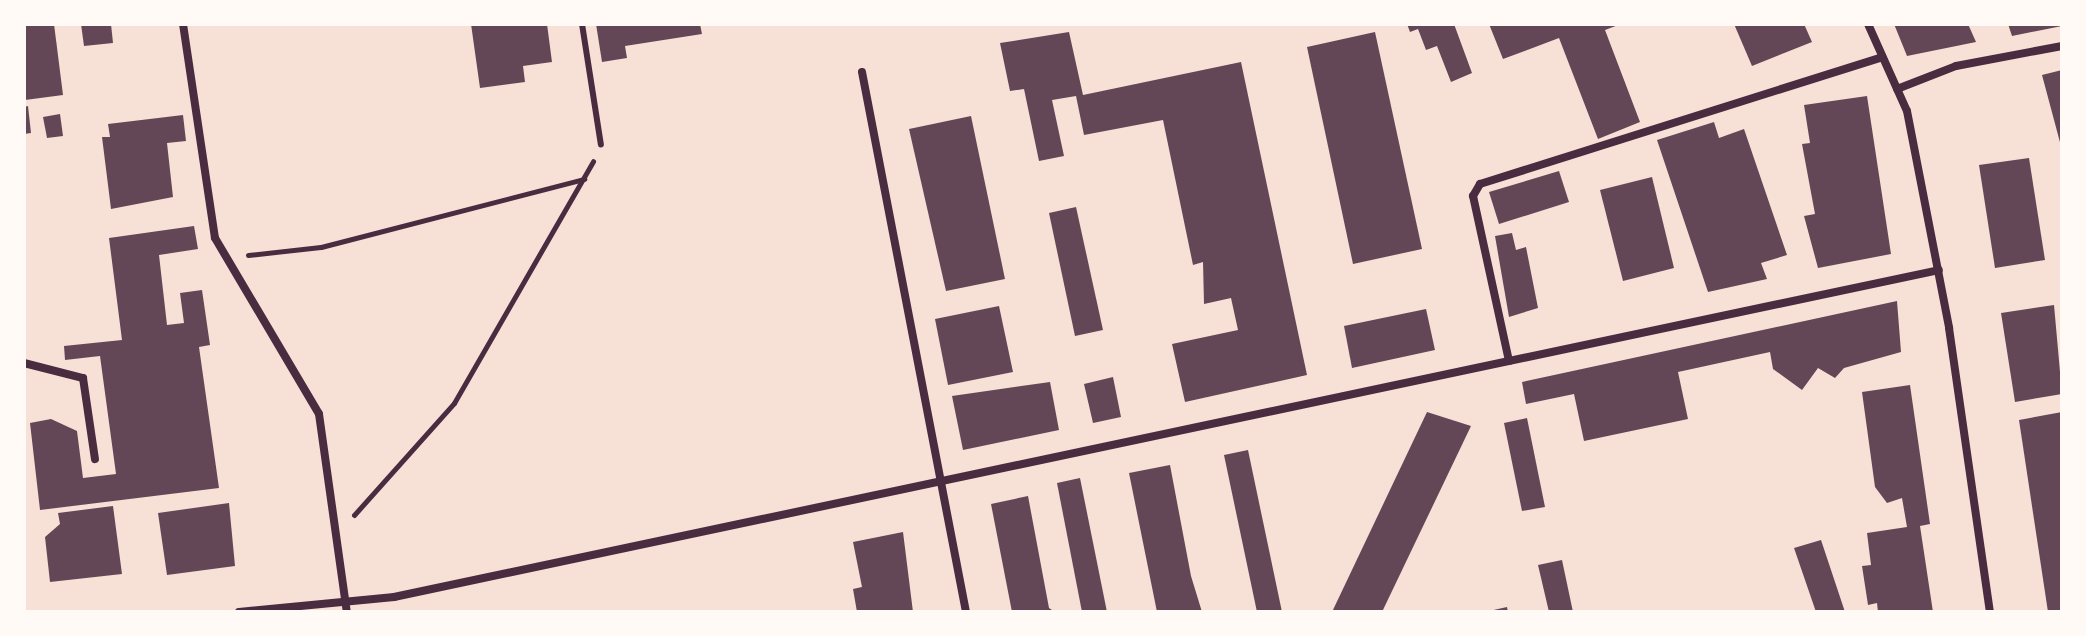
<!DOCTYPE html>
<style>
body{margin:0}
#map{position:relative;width:2086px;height:636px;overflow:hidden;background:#f7e1d7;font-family:"Titillium Web",sans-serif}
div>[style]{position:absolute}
.building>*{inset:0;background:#644757}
.path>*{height:5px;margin:-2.5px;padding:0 2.5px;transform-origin:2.5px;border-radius:2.5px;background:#4a2c40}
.service>*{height:6px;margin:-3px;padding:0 3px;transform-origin:3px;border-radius:3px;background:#4a2c40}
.minor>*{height:8px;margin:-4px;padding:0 4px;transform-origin:4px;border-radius:4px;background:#4a2c40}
span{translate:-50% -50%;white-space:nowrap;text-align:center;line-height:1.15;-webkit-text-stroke:8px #fffaf5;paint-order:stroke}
.frame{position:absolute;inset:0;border:26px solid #fffaf5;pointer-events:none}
</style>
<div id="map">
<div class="building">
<i style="clip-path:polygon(24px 24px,54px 24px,63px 95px,25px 100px)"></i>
<i style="clip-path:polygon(81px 24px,111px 24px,113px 43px,84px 46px)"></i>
<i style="clip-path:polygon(471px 24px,547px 24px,552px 62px,523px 66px,525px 82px,480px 88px)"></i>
<i style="clip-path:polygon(596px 24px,700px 24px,702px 34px,625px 46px,627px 58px,602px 62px)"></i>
<i style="clip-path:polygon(1407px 24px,1454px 24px,1472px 73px,1451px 82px,1437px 46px,1426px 50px,1418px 29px,1410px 32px)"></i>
<i style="clip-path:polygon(1489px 24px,1621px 24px,1605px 30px,1640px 122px,1598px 139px,1559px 38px,1503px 59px)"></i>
<i style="clip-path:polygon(1734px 24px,1804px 24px,1812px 42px,1752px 66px)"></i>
<i style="clip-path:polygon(1894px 24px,1968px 24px,1976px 42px,1907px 56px)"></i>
<i style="clip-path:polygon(2008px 24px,2062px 24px,2062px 26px,2012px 36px)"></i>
<i style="clip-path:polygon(1069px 32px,1083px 95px,1241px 62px,1307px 375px,1185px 402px,1172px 344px,1238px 330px,1231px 298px,1204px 304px,1203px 262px,1193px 265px,1163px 120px,1084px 135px,1076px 96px,1052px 100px,1064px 156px,1039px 161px,1024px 89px,1010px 91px,1000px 43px)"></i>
<i style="clip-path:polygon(1375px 32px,1422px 249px,1353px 264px,1307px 47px)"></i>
<i style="clip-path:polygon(2062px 70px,2062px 146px,2061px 146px,2042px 75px)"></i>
<i style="clip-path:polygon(1867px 96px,1891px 254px,1818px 268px,1804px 216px,1815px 214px,1802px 144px,1810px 143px,1804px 105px)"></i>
<i style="clip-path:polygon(28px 106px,31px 133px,24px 134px,24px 107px)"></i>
<i style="clip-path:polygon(60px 114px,63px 136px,47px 138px,43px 117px)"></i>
<i style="clip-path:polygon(183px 115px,186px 141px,167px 143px,173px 197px,111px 209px,102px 137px,110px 137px,108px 124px)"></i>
<i style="clip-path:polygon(971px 116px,1005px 279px,946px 291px,909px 129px)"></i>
<i style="clip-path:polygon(1714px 122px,1719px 138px,1744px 129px,1787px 255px,1761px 263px,1767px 279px,1708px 292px,1657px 140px)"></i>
<i style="clip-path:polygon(2029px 158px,2045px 260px,1995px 268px,1979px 165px)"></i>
<i style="clip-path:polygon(1559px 171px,1569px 202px,1499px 224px,1489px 192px)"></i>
<i style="clip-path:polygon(1652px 177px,1674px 268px,1623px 281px,1600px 190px)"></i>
<i style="clip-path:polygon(1076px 207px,1103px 330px,1075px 336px,1049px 213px)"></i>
<i style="clip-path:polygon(194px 226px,198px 249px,159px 255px,167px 325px,184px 323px,180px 293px,202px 290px,210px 345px,199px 347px,219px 488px,40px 510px,30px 423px,51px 419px,77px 431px,83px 478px,116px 474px,100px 356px,65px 360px,64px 346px,122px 340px,109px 238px)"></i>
<i style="clip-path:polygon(1512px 233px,1516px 250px,1526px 247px,1538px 308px,1509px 317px,1495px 236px)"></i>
<i style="clip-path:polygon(1897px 301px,1901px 352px,1844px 368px,1835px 378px,1818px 368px,1802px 390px,1773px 369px,1770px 352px,1678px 372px,1688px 419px,1584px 441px,1574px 394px,1526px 404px,1522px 382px)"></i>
<i style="clip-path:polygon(2054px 305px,2062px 394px,2015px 402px,2001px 313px)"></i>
<i style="clip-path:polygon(999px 306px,1013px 372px,948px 385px,935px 319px)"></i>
<i style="clip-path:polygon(1426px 309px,1435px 350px,1352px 368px,1344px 326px)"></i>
<i style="clip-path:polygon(1113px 377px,1121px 417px,1093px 423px,1084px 384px)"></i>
<i style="clip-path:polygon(1050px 382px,1059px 430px,963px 450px,952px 396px)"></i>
<i style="clip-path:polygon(1910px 385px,1930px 524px,1920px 526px,1933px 612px,1878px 612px,1877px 603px,1868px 605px,1862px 566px,1871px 565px,1867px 533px,1907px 527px,1902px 498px,1887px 503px,1875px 487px,1862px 392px)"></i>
<i style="clip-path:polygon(1427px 412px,1471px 426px,1382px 612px,1332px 612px)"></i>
<i style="clip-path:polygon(2062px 412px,2062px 612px,2048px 612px,2019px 420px)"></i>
<i style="clip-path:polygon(1527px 418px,1545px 507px,1522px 511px,1504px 423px)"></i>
<i style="clip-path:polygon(1248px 450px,1282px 612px,1257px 612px,1224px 455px)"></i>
<i style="clip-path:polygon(1170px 465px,1191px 576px,1202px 612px,1157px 612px,1129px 473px)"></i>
<i style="clip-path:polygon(1080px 478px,1107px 612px,1082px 612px,1057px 483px)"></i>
<i style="clip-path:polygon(1028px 496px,1049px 608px,1055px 612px,1012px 612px,991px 504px)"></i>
<i style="clip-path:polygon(229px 503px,235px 566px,167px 575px,158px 513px)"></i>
<i style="clip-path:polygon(113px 506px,122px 574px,50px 582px,45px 537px,60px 524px,58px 513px)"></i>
<i style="clip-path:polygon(903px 532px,913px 612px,857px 612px,853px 589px,862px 587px,853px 542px)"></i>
<i style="clip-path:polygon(1821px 540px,1845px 612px,1816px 612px,1794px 548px)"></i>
<i style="clip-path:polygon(1562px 560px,1573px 612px,1549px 612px,1538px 565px)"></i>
<i style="clip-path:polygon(1507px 607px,1508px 612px,1489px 612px,1489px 611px)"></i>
</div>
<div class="path">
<i style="left:248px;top:255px;width:73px;rotate:-6.3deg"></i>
<i style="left:321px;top:247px;width:272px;rotate:-14.5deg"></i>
<i style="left:354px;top:515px;width:150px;rotate:-48.2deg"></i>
<i style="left:454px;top:403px;width:279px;rotate:-60.1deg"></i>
</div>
<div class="service">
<i style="left:582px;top:24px;width:122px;rotate:81.1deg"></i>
</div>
<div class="minor">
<i style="left:183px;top:24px;width:216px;rotate:81.5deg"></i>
<i style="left:215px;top:238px;width:204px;rotate:59.4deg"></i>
<i style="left:319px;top:414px;width:200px;rotate:82deg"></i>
<i style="left:1868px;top:24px;width:95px;rotate:65.9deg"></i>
<i style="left:1907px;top:111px;width:221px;rotate:79deg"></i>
<i style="left:1949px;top:328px;width:287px;rotate:81.8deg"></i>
<i style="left:862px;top:72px;width:550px;rotate:79.1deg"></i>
<i style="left:1897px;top:89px;width:63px;rotate:-21.3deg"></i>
<i style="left:1956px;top:66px;width:108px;rotate:-10.7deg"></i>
<i style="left:1509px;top:361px;width:169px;rotate:-102.3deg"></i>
<i style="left:1473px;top:196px;width:14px;rotate:-60deg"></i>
<i style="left:1480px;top:184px;width:422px;rotate:-17.5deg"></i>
<i style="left:24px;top:363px;width:61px;rotate:14.3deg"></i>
<i style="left:83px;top:378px;width:82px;rotate:81.6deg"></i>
<i style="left:239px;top:612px;width:156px;rotate:-5.5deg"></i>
<i style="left:394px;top:597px;width:1579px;rotate:-11.95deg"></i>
</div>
<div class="frame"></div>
</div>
